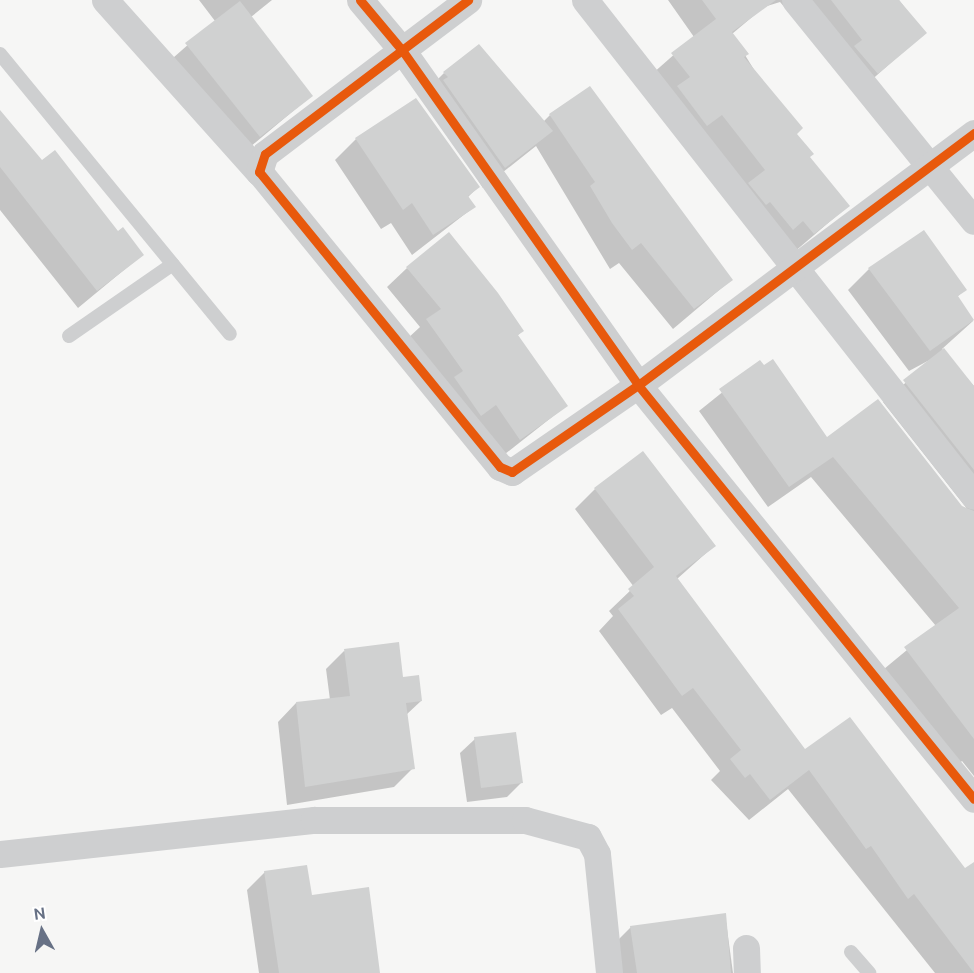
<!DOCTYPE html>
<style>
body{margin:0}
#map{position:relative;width:974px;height:973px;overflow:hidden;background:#f6f6f5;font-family:Ubuntu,sans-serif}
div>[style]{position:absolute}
.shadow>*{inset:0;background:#0003}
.building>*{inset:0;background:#d0d1d1}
.lane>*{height:14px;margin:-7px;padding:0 7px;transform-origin:7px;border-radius:7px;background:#cecfd0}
.street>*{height:27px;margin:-13.5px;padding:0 13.5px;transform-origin:13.5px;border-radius:13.5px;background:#cecfd0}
.cycleway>*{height:9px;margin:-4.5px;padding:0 4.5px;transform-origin:4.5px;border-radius:4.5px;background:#e8590c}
span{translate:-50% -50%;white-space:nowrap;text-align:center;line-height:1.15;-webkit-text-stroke:6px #fff;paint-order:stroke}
.north{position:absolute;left:12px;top:901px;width:60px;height:60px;-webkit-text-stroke:4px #fff;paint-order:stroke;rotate:352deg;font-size:16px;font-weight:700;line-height:24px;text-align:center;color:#677185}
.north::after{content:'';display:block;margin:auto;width:21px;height:27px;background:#677185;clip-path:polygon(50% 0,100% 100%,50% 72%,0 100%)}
</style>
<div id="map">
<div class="shadow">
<i style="clip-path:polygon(199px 0,272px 0,251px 17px,311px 96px,238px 157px,165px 65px,215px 21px)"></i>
<i style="clip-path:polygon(668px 0,899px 0,924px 33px,857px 93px,780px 2px,764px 7px,732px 34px,808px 157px,848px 206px,793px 253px,652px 74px,694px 37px)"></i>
<i style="clip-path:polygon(444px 73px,543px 122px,550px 115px,731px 280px,673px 329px,619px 263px,610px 269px,536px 146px,483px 188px,423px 94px)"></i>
<i style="clip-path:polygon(0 113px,42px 162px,142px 255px,78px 308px,0 210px)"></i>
<i style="clip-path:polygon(356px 139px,478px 187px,468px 197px,474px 207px,412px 255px,391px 223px,381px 229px,335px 160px)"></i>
<i style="clip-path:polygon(407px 268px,522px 331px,517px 336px,566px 406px,500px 458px,407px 339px,420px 327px,387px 287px)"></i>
<i style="clip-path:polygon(869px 269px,965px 289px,957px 297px,973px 321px,942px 349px,974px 386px,974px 776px,962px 761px,957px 765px,884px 669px,936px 626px,811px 477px,768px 507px,699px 411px,760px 362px,827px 439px,968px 510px,883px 402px,937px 356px,909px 371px,848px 290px)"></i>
<i style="clip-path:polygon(595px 489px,714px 546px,677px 579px,805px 751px,974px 881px,974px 973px,935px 973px,788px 789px,749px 820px,711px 780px,720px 771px,672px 708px,661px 715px,599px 631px,613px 616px,609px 611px,634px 587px,575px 509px)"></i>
<i style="clip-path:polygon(344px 651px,402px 679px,421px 701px,406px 715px,413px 768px,394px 787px,287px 805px,278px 722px,296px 703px,330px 700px,326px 669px)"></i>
<i style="clip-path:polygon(475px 739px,522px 782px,507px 797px,467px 802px,460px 753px)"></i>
<i style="clip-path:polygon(265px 872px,310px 897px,377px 973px,259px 973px,247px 890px)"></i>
<i style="clip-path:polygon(725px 914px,733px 973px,616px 973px,612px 946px,631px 927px)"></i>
</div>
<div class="building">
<i style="clip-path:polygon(702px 0,776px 0,732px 32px,749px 54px,744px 57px,803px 128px,797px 134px,814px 154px,810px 157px,850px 206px,814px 234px,803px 221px,793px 230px,770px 202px,766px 205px,748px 183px,765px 170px,722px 115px,707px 126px,677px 86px,690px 77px,671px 53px,716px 19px)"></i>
<i style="clip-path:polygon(831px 0,899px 0,927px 33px,878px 74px,854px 46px,862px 40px)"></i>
<i style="clip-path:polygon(240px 1px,313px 96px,260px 137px,185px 43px)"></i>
<i style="clip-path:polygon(479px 44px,553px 131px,505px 168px,443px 80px,448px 77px,443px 72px)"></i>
<i style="clip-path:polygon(590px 86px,733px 280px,694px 309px,641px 243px,632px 250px,612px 223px,590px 186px,595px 182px,549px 114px)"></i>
<i style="clip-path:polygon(416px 98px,480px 187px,468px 196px,476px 207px,433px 235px,412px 203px,403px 210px,355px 138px)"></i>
<i style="clip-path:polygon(0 110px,42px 160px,55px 150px,118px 231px,123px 227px,144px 255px,97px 291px,0 167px)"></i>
<i style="clip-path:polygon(924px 230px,967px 290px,958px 296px,974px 320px,930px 351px,868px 268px)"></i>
<i style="clip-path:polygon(449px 232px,498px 293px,524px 331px,518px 335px,568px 406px,520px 440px,496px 405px,481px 416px,454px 377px,463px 371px,426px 319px,441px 309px,406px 267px)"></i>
<i style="clip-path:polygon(944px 348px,974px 386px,974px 470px,903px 380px)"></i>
<i style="clip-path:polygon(773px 359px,827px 437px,878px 399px,962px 506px,974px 511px,974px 739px,904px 647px,959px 608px,833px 457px,789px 487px,719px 389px,760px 360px,764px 365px)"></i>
<i style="clip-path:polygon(643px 451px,716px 546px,676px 576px,805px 749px,850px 717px,965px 868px,974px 862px,974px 973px,914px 894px,908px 899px,871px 846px,866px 849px,809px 770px,770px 800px,750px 774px,745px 778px,730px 759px,741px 750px,693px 688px,682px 696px,618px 609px,634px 596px,628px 589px,654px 567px,594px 488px)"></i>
<i style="clip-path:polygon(399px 642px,403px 677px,419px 675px,422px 701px,406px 703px,415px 769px,305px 787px,296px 702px,350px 696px,344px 649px)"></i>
<i style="clip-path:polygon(516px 732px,523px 783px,481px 788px,474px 737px)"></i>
<i style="clip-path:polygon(307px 865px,312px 895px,369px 887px,380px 973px,279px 973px,264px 871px)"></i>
<i style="clip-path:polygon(726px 913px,731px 973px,637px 973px,630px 926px)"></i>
</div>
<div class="lane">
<i style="left:0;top:54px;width:362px;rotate:50.6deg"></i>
<i style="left:69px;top:336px;width:126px;rotate:-34.7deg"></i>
<i style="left:851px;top:952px;width:28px;rotate:49deg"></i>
</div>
<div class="street">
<i style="left:105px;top:0;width:231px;rotate:48.2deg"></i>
<i style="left:360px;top:0;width:65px;rotate:50deg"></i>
<i style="left:402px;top:50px;width:410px;rotate:54.8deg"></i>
<i style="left:638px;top:385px;width:153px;rotate:145.4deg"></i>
<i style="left:512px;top:472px;width:13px;rotate:-157deg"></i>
<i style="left:500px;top:467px;width:381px;rotate:-129.2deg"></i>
<i style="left:259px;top:172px;width:19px;rotate:-72deg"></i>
<i style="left:265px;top:154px;width:172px;rotate:-37.2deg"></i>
<i style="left:402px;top:50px;width:83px;rotate:-37.1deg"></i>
<i style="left:585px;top:0;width:630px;rotate:51.89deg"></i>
<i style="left:795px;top:0;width:284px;rotate:51deg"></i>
<i style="left:974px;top:133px;width:420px;rotate:143.1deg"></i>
<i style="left:638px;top:385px;width:533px;rotate:50.94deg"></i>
<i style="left:0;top:854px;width:316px;rotate:-6.2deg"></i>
<i style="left:314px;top:820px;width:211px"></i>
<i style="left:525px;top:820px;width:65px;rotate:15.1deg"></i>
<i style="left:588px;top:837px;width:19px;rotate:62deg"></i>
<i style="left:597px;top:854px;width:120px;rotate:84.2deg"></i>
<i style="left:746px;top:948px;width:25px;rotate:88deg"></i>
</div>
<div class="cycleway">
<i style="left:360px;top:0;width:65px;rotate:50deg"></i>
<i style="left:402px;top:50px;width:410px;rotate:54.8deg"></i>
<i style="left:638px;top:385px;width:153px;rotate:145.4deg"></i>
<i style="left:512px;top:472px;width:13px;rotate:-157deg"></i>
<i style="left:500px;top:467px;width:381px;rotate:-129.2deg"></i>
<i style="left:259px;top:172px;width:19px;rotate:-72deg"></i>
<i style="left:265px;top:154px;width:172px;rotate:-37.2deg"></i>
<i style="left:402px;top:50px;width:83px;rotate:-37.1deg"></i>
<i style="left:974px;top:133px;width:420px;rotate:143.1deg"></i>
<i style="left:638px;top:385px;width:533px;rotate:50.94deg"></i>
</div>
<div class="north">N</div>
</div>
